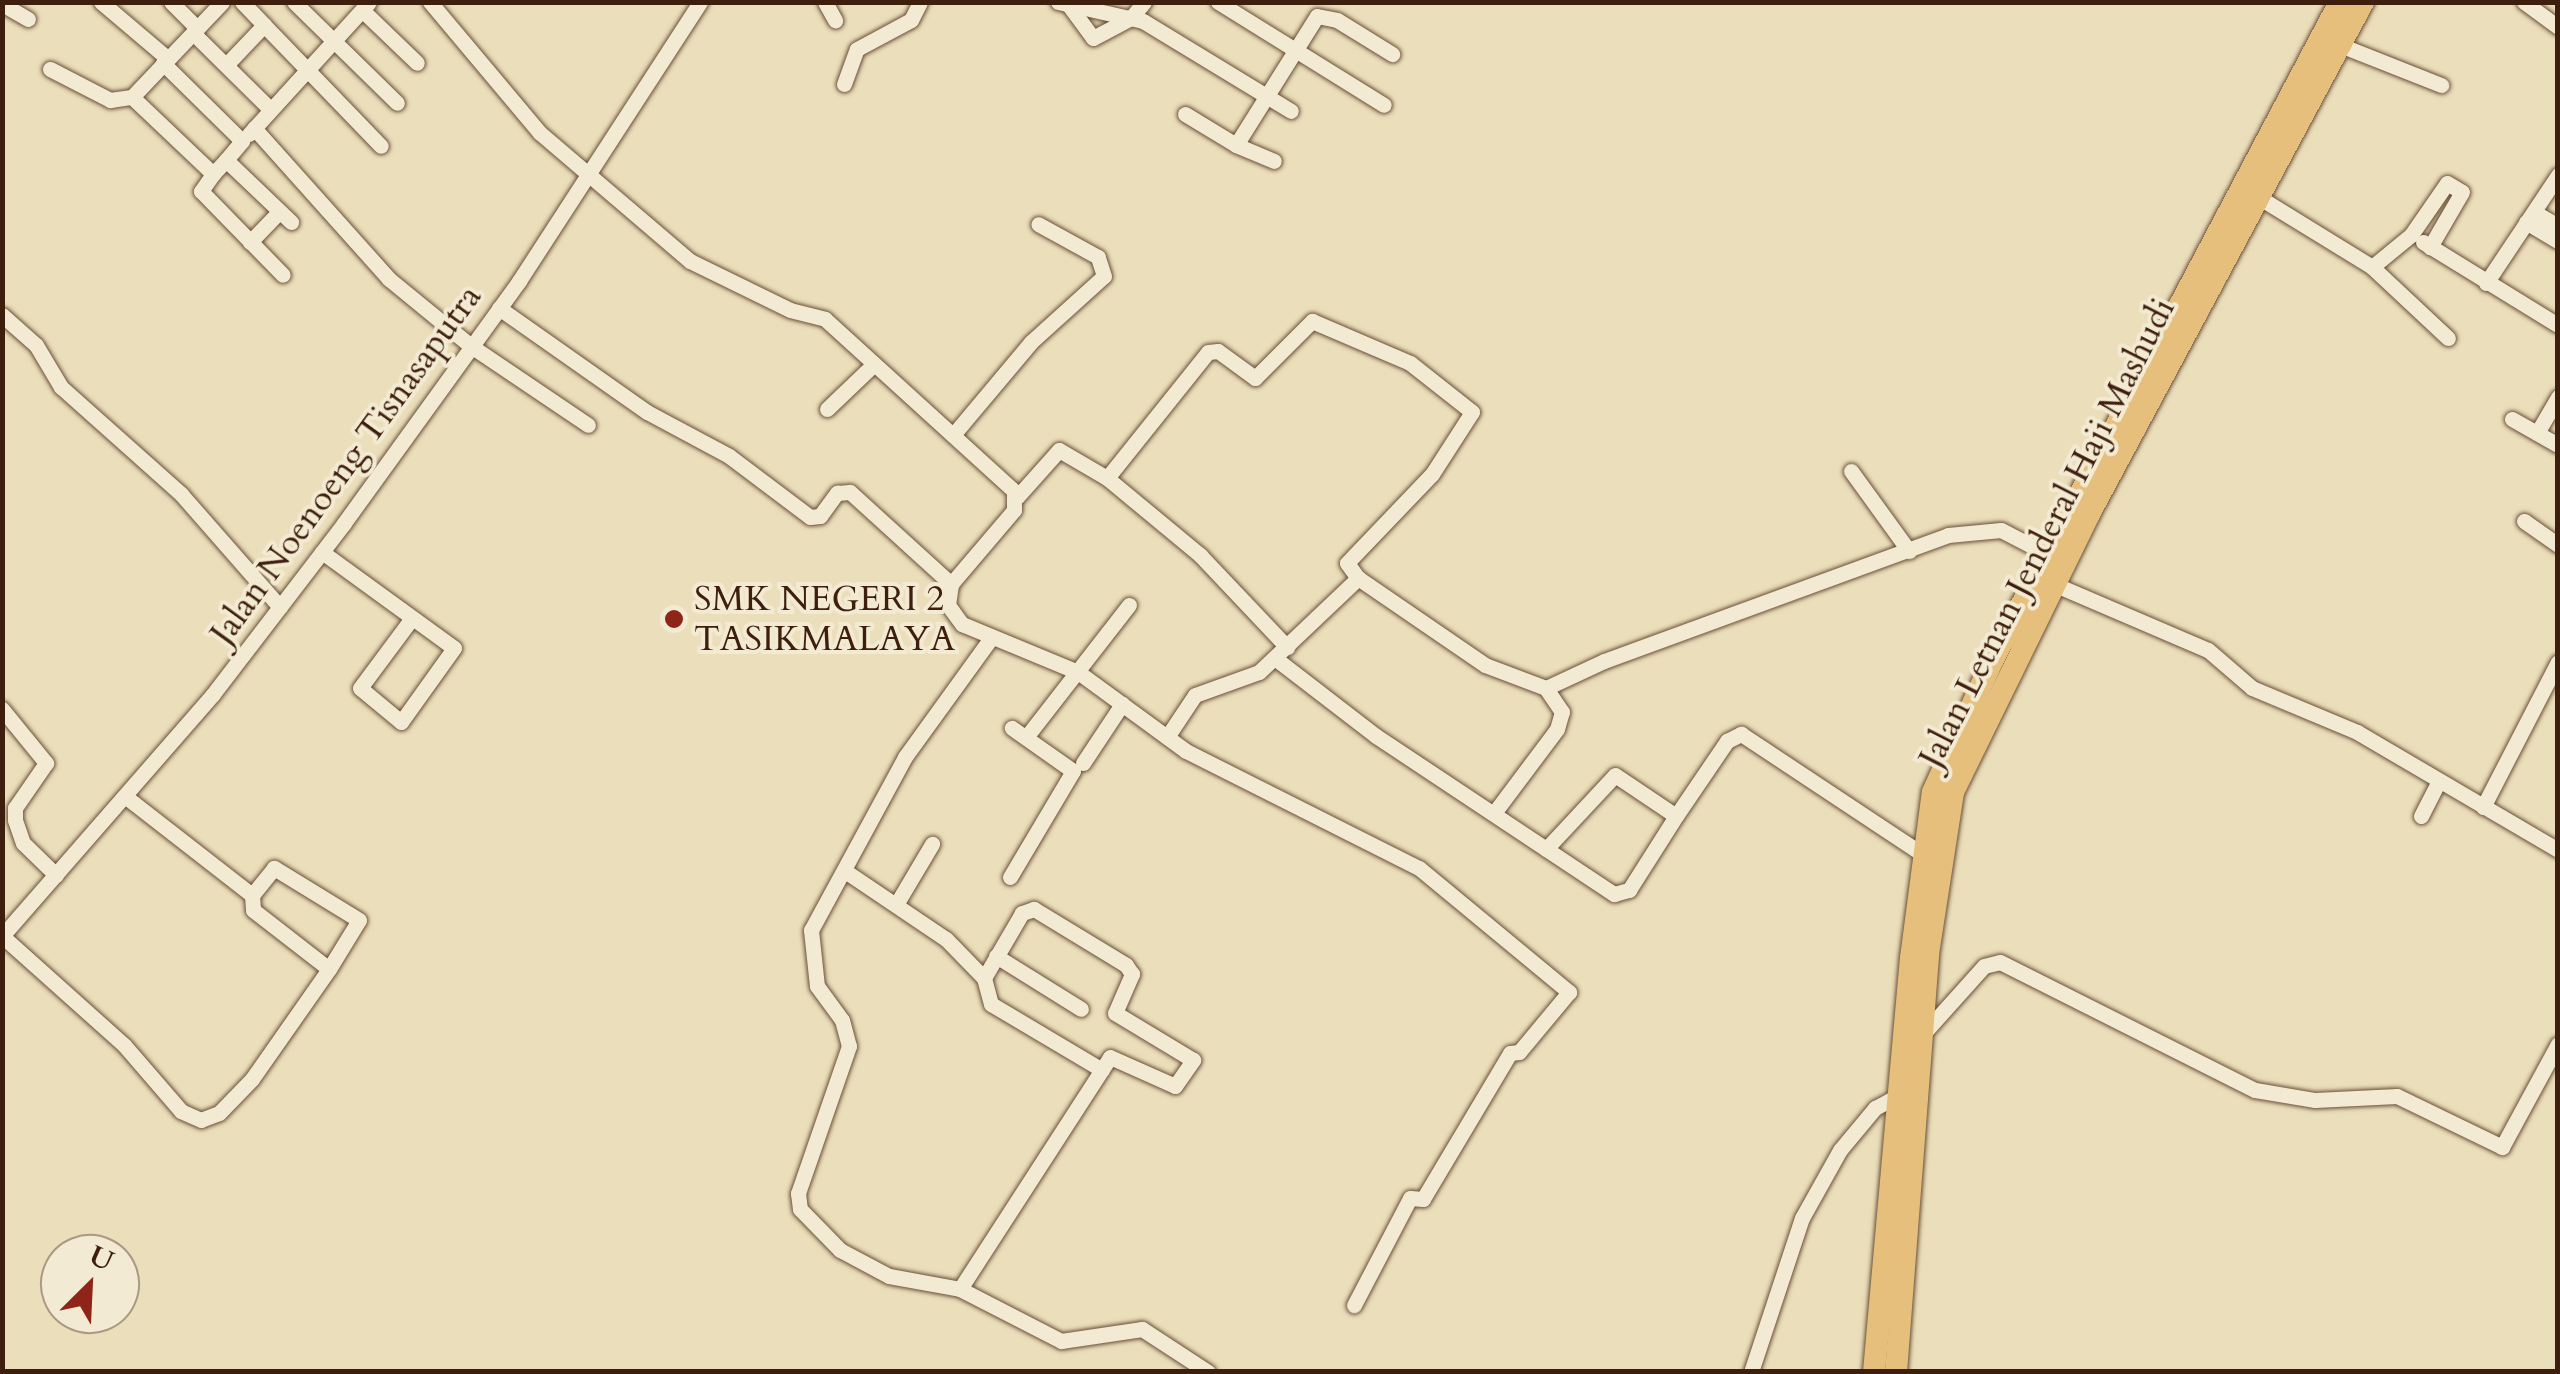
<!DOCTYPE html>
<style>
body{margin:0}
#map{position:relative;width:2560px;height:1374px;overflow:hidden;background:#ebdeba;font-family:Cardo,serif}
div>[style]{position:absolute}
.roads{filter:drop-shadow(0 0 2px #694f38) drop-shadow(0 0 2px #694f38)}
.street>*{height:15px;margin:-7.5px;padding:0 7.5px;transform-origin:7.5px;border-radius:7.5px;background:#f2ead2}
.primary>*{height:22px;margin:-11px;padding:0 11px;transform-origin:11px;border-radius:11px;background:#e6bf7d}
.dots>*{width:28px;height:28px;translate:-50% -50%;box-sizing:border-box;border:5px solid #f2ead2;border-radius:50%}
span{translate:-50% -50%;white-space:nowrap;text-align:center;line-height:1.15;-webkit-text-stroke:8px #f2ead2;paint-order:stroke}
.street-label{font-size:35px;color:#3e1f0d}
.poi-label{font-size:35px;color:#3e1f0d}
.left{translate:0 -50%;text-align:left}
.frame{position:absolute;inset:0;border:5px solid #3e1f0d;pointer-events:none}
.north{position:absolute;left:40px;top:1234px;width:100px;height:100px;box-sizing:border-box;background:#f2ead2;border:2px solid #aa9983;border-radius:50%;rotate:24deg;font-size:28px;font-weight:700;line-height:40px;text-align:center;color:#3e1f0d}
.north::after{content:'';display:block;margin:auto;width:35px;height:45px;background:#8f2418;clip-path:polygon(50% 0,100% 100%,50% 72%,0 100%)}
</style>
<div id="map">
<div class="roads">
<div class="street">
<i style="left:101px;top:2px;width:87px;rotate:40.3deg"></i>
<i style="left:171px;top:2px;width:37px;rotate:45deg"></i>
<i style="left:242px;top:2px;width:32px;rotate:46deg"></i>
<i style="left:294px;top:2px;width:144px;rotate:44.4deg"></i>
<i style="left:430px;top:2px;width:171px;rotate:50deg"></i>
<i style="left:540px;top:133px;width:197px;rotate:40.5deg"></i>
<i style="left:690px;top:261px;width:111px;rotate:26.1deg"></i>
<i style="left:790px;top:310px;width:36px;rotate:14deg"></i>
<i style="left:825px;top:319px;width:256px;rotate:42.3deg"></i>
<i style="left:1014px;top:491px;width:19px;rotate:90deg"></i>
<i style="left:1014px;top:510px;width:97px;rotate:130.4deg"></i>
<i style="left:951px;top:584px;width:21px;rotate:98deg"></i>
<i style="left:948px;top:605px;width:24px;rotate:54deg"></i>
<i style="left:962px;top:624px;width:126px;rotate:22.5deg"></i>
<i style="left:1078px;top:672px;width:134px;rotate:36.2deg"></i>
<i style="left:1186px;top:751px;width:261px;rotate:26.7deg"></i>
<i style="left:1419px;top:868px;width:195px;rotate:39.6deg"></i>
<i style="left:1569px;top:992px;width:78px;rotate:129.8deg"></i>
<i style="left:1519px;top:1052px;width:9px;rotate:174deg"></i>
<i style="left:1510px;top:1053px;width:170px;rotate:120.8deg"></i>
<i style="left:1423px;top:1199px;width:13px;rotate:-176deg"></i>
<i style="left:1410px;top:1198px;width:121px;rotate:117.6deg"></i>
<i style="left:825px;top:2px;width:21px;rotate:61deg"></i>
<i style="left:1058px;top:2px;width:87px;rotate:12.6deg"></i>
<i style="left:1143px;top:21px;width:173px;rotate:31.3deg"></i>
<i style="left:1218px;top:2px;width:195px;rotate:31.8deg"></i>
<i style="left:2524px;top:2px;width:42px;rotate:36.3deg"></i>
<i style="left:2px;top:4px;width:30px;rotate:30deg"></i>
<i style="left:1068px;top:4px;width:42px;rotate:53.7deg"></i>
<i style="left:1093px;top:38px;width:43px;rotate:-27.8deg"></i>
<i style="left:1131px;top:18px;width:21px;rotate:-51deg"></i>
<i style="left:362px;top:10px;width:76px;rotate:43.9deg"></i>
<i style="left:193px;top:33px;width:108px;rotate:44.6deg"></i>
<i style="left:2340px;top:45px;width:109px;rotate:21.6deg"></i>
<i style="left:227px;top:64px;width:54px;rotate:-46.5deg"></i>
<i style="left:264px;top:25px;width:168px;rotate:46deg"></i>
<i style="left:50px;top:69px;width:68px;rotate:27.3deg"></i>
<i style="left:110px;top:100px;width:22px;rotate:-8deg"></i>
<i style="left:132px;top:97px;width:131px;rotate:-46.5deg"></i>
<i style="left:844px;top:84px;width:37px;rotate:-70deg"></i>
<i style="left:857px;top:49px;width:61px;rotate:-28.2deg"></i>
<i style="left:911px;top:20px;width:20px;rotate:-63deg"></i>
<i style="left:132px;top:97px;width:112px;rotate:43.5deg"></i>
<i style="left:213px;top:174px;width:19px;rotate:-47deg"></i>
<i style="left:226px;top:160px;width:25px;rotate:-50deg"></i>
<i style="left:242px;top:141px;width:111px;rotate:-135.4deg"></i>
<i style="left:1185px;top:114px;width:60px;rotate:31.3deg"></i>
<i style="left:1236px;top:145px;width:152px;rotate:-57.9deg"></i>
<i style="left:1317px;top:16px;width:20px;rotate:11deg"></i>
<i style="left:1337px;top:20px;width:65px;rotate:31.7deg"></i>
<i style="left:254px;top:128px;width:203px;rotate:48.2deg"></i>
<i style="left:389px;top:279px;width:106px;rotate:39.3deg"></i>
<i style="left:471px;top:346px;width:141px;rotate:34deg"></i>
<i style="left:249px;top:134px;width:178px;rotate:-47.7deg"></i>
<i style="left:1236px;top:145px;width:41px;rotate:22.8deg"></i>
<i style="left:226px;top:160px;width:90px;rotate:43.6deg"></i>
<i style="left:213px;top:174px;width:21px;rotate:125deg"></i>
<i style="left:201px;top:191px;width:117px;rotate:45.7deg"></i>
<i style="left:2260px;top:198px;width:132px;rotate:31.6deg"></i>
<i style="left:2372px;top:267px;width:50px;rotate:-39.4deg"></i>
<i style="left:2411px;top:235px;width:63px;rotate:-55.3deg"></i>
<i style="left:2447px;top:183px;width:17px;rotate:31deg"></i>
<i style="left:2462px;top:192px;width:64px;rotate:120.2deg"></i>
<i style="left:2534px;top:212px;width:28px;rotate:30deg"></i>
<i style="left:2526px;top:222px;width:37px;rotate:31deg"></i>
<i style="left:250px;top:242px;width:42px;rotate:-46deg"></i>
<i style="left:2423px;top:242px;width:158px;rotate:31.6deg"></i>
<i style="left:2372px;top:267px;width:104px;rotate:43.1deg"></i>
<i style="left:2486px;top:283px;width:130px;rotate:-56.3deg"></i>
<i style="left:499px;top:308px;width:181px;rotate:35.1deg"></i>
<i style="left:647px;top:412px;width:93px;rotate:28.2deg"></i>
<i style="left:729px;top:456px;width:101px;rotate:37deg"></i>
<i style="left:810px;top:517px;width:10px;rotate:-6deg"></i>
<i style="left:820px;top:516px;width:29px;rotate:-54deg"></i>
<i style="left:837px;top:493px;width:13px;rotate:-4deg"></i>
<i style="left:850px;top:492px;width:137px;rotate:42.3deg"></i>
<i style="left:2px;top:315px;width:45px;rotate:41.4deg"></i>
<i style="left:36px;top:345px;width:49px;rotate:59.2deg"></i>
<i style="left:61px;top:387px;width:161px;rotate:41.7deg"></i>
<i style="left:181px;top:494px;width:150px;rotate:48.8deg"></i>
<i style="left:827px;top:409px;width:64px;rotate:-43.7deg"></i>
<i style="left:2512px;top:419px;width:53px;rotate:29.5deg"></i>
<i style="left:2537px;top:433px;width:42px;rotate:-59.7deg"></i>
<i style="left:953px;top:435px;width:121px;rotate:-50deg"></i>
<i style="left:1031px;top:342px;width:98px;rotate:-42.1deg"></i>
<i style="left:1104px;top:276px;width:20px;rotate:-108deg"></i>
<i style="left:1098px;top:257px;width:68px;rotate:-151.2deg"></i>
<i style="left:1851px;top:471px;width:99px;rotate:54.1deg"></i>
<i style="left:1107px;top:478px;width:121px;rotate:39.6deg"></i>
<i style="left:1200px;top:555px;width:127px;rotate:46.6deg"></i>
<i style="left:1017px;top:497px;width:63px;rotate:-48.2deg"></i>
<i style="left:1059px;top:450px;width:56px;rotate:30.3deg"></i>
<i style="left:1107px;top:478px;width:161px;rotate:-51.3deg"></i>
<i style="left:1208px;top:352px;width:10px;rotate:-6deg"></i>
<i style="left:1218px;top:351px;width:46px;rotate:36.1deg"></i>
<i style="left:1255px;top:378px;width:81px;rotate:-45deg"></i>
<i style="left:1312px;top:321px;width:107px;rotate:23.2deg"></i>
<i style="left:1410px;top:363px;width:79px;rotate:38.3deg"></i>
<i style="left:1472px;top:412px;width:74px;rotate:122.8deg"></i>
<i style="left:1432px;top:474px;width:123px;rotate:133.7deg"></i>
<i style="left:1347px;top:563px;width:19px;rotate:54deg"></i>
<i style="left:2524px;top:521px;width:42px;rotate:35.2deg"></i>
<i style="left:322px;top:552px;width:163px;rotate:36deg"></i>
<i style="left:454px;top:648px;width:91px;rotate:125.6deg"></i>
<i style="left:401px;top:722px;width:53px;rotate:-140.3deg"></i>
<i style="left:360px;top:688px;width:87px;rotate:-53.4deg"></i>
<i style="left:2056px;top:585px;width:165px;rotate:23.2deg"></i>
<i style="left:2208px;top:650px;width:58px;rotate:40.8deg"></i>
<i style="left:2252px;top:688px;width:114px;rotate:22.7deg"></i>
<i style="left:2357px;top:732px;width:233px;rotate:30.4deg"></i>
<i style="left:991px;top:638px;width:147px;rotate:125.9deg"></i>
<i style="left:905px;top:757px;width:197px;rotate:118.5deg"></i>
<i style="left:811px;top:930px;width:56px;rotate:83.9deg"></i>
<i style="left:817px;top:986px;width:42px;rotate:53.7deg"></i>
<i style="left:842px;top:1020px;width:27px;rotate:75deg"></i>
<i style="left:849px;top:1046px;width:156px;rotate:109.1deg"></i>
<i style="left:798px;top:1193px;width:16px;rotate:83deg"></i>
<i style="left:800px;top:1209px;width:57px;rotate:45.7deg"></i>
<i style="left:840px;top:1250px;width:55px;rotate:28deg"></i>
<i style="left:889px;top:1276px;width:72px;rotate:10.4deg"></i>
<i style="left:960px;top:1289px;width:114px;rotate:27.2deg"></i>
<i style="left:1061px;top:1341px;width:82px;rotate:-8.4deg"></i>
<i style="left:1142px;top:1329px;width:79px;rotate:33.1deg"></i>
<i style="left:1276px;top:659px;width:126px;rotate:37.6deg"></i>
<i style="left:1376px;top:736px;width:286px;rotate:33.6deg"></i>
<i style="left:1614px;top:894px;width:16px;rotate:-15deg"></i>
<i style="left:1629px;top:890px;width:88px;rotate:-57.6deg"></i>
<i style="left:2px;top:709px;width:70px;rotate:50.8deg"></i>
<i style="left:46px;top:763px;width:55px;rotate:124.6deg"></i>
<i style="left:15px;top:808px;width:12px;rotate:90deg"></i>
<i style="left:15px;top:820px;width:24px;rotate:71deg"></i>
<i style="left:23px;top:843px;width:46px;rotate:44.1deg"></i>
<i style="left:1027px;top:736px;width:166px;rotate:-52.1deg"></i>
<i style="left:1167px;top:737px;width:50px;rotate:-56.3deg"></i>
<i style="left:1195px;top:695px;width:68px;rotate:-19.8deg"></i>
<i style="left:1259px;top:672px;width:137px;rotate:-43.5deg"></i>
<i style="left:1358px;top:578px;width:154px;rotate:34.4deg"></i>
<i style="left:1485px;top:665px;width:65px;rotate:20.7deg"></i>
<i style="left:1546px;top:688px;width:64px;rotate:-25deg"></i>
<i style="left:1604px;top:661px;width:366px;rotate:-20.1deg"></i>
<i style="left:1948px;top:535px;width:53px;rotate:-5.4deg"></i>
<i style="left:2001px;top:530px;width:54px;rotate:27.5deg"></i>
<i style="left:1083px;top:763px;width:71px;rotate:-56.5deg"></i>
<i style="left:126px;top:797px;width:160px;rotate:37.9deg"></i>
<i style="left:2483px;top:807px;width:163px;rotate:-62.7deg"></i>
<i style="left:1494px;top:813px;width:105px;rotate:-53.1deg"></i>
<i style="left:1557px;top:729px;width:18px;rotate:-74deg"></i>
<i style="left:1562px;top:712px;width:29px;rotate:-124deg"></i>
<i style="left:2421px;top:816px;width:37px;rotate:-63deg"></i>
<i style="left:1546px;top:849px;width:101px;rotate:-47deg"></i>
<i style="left:1615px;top:775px;width:73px;rotate:33.9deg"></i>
<i style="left:1676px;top:816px;width:91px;rotate:-55.8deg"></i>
<i style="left:1727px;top:741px;width:16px;rotate:-27deg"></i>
<i style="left:1741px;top:734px;width:217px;rotate:33.5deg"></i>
<i style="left:845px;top:871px;width:122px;rotate:34deg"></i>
<i style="left:946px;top:939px;width:54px;rotate:45.7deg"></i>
<i style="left:984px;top:978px;width:27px;rotate:75deg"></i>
<i style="left:991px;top:1004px;width:129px;rotate:30.7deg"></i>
<i style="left:1010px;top:877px;width:123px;rotate:-59.3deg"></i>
<i style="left:1073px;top:771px;width:75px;rotate:-144.8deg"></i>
<i style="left:897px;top:903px;width:69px;rotate:-59.3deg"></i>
<i style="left:996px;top:956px;width:100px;rotate:31.9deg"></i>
<i style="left:329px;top:969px;width:57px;rotate:-58.5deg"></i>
<i style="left:359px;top:920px;width:100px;rotate:-148.5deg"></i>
<i style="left:274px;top:868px;width:35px;rotate:129deg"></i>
<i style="left:252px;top:895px;width:15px;rotate:86deg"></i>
<i style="left:253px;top:910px;width:96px;rotate:37.8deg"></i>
<i style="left:329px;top:969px;width:134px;rotate:125deg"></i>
<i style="left:252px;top:1079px;width:47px;rotate:134.1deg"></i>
<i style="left:219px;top:1113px;width:19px;rotate:159deg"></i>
<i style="left:201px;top:1120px;width:22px;rotate:-156deg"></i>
<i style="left:181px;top:1111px;width:87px;rotate:-130.8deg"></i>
<i style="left:124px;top:1045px;width:164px;rotate:-138.2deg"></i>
<i style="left:2px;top:936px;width:321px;rotate:-48.9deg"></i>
<i style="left:213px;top:694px;width:215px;rotate:-52.5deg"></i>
<i style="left:344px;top:523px;width:299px;rotate:-54.1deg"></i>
<i style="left:519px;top:281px;width:333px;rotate:-57deg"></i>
<i style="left:1923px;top:1034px;width:91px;rotate:-48.1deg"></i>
<i style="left:1984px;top:966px;width:16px;rotate:-14deg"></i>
<i style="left:2000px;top:962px;width:285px;rotate:26.7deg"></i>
<i style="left:2255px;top:1090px;width:61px;rotate:9.5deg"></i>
<i style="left:2315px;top:1100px;width:82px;rotate:-2.8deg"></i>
<i style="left:2397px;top:1096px;width:117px;rotate:25.9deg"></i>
<i style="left:2502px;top:1147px;width:117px;rotate:-61.5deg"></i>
<i style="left:960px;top:1289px;width:276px;rotate:-57.1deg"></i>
<i style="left:1110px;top:1057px;width:71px;rotate:24deg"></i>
<i style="left:1175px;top:1086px;width:32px;rotate:-55deg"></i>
<i style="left:1193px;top:1060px;width:91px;rotate:-148.9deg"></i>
<i style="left:1115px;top:1013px;width:43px;rotate:-66.4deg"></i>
<i style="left:1132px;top:974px;width:11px;rotate:-124deg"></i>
<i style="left:1126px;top:965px;width:108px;rotate:-148.7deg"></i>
<i style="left:1034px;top:909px;width:13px;rotate:162deg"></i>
<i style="left:1022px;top:913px;width:75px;rotate:120.3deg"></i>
<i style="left:1751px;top:1372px;width:162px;rotate:-71.7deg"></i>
<i style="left:1802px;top:1218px;width:78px;rotate:-60.8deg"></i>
<i style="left:1840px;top:1150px;width:55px;rotate:-50.2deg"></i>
<i style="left:1875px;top:1108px;width:30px;rotate:-28deg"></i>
</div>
<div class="primary">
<i style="left:1874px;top:1372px;width:416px;rotate:-84.9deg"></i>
<i style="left:1911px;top:958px;width:167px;rotate:-82.5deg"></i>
<i style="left:1933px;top:792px;width:146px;rotate:-65.7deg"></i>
<i style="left:1993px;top:659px;width:743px;rotate:-62.16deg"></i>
<i style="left:1896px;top:1372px;width:419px;rotate:-85.6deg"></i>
<i style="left:1928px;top:954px;width:164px;rotate:-81.2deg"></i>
<i style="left:1953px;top:792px;width:307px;rotate:-63.9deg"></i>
<i style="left:2088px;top:516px;width:583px;rotate:-61.85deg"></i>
</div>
</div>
<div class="dots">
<i style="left:674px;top:619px;background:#8f2418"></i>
</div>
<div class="street-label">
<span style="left:346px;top:465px;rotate:-54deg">Jalan Noenoeng Tisnasaputra</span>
<span style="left:2047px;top:533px;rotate:-63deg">Jalan Letnan Jenderal Haji Mashudi</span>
</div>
<div class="poi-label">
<span class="left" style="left:694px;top:619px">SMK NEGERI 2<br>TASIKMALAYA</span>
</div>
<div class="frame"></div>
<div class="north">U</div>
</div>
